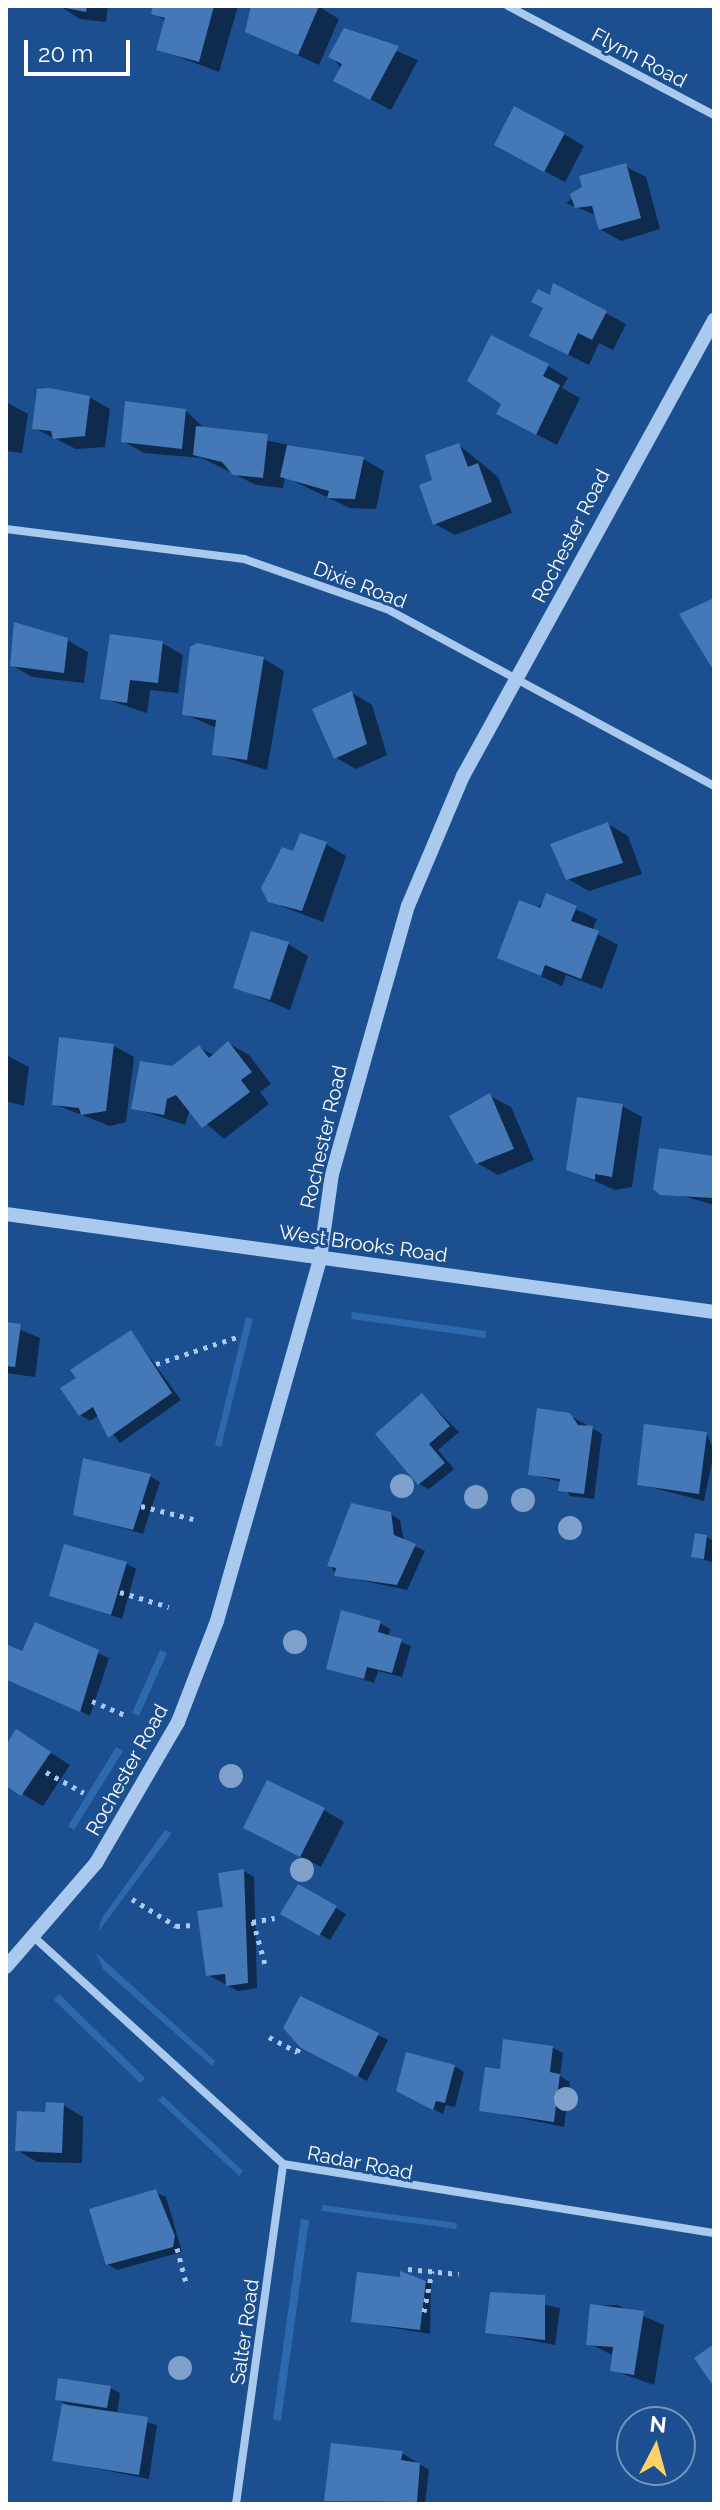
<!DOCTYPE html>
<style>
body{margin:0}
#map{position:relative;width:720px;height:2510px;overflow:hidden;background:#1b4f8f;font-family:Raleway,sans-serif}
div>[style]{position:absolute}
.green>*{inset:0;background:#2e69ad}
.shadow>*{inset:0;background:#0007}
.building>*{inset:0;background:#4478b7}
.path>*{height:5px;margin-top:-2.5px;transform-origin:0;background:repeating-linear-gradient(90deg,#a9c9ee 0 4px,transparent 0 10px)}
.minor>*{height:8px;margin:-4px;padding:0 4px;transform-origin:4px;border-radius:4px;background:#a9c9ee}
.tertiary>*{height:14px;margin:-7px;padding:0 7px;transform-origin:7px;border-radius:7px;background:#a9c9ee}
.trees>*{width:24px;height:24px;margin:-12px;border-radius:50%;background:#7ea0ca}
span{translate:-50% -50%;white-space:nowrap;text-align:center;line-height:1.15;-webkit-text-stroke:6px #1b4f8f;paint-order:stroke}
.street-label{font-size:20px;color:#fff}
.frame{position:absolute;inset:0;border:8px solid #fff;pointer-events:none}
.north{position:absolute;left:616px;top:2406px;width:80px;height:80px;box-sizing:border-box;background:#1b4f8f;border:2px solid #7695bc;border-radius:50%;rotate:6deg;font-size:22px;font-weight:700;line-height:32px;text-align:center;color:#fff}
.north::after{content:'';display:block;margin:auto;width:28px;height:36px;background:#ffd166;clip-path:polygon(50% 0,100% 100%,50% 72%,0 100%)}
.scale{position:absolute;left:24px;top:40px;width:106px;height:36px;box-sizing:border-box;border:4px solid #fff;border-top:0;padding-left:10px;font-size:24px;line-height:28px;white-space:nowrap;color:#fff;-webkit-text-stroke:6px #1b4f8f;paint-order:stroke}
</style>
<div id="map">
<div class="green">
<i style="clip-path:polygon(352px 1312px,486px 1331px,486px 1338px,351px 1319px)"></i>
<i style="clip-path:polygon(246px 1317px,253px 1319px,221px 1447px,215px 1445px)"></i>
<i style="clip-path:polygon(160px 1650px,167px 1653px,139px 1716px,132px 1713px)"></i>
<i style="clip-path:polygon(116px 1747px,123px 1751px,74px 1830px,68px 1826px)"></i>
<i style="clip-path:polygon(165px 1830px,172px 1833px,98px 1932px,102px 1918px)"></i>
<i style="clip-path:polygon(96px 1953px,215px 2061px,212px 2066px,103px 1969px)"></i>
<i style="clip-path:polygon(59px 1994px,145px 2078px,140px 2083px,54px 2000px)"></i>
<i style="clip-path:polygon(163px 2096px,243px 2171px,239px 2176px,158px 2100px)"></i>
<i style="clip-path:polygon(322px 2205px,457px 2223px,456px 2229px,322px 2211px)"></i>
<i style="clip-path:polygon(301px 2219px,309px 2220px,281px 2421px,273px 2419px)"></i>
</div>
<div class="shadow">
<i style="clip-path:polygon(60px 6px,108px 6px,106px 22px,80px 19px)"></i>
<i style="clip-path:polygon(155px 6px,238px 6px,219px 72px,158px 49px,166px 21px,153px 13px)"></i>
<i style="clip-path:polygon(256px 6px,318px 6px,339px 19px,319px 65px,247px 31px)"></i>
<i style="clip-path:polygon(345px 30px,418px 60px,391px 110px,356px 92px,335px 60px)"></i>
<i style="clip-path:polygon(564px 134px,584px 146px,565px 182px,516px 156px)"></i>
<i style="clip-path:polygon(625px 166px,646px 177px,660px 229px,621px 241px,600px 229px,596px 215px,566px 203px)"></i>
<i style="clip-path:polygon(555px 286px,626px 324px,613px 350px,599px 343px,589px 365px,552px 347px)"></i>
<i style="clip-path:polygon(548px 366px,568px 378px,562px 388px,580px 398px,557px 445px,519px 425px,503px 403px)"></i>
<i style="clip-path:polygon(89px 397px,110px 409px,105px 447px,76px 449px,34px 428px)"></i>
<i style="clip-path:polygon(6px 402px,28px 414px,22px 453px,6px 451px)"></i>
<i style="clip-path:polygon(186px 411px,205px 429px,363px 459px,384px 471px,376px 509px,350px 508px,285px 477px,283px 488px,256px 485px,202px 458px,144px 453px,123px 441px)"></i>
<i style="clip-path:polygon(459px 445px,498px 477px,512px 513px,455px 535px,435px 524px,435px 481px)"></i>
<i style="clip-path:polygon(67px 640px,88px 652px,84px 683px,32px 677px,12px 665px)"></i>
<i style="clip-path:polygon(162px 643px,183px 655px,178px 693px,150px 690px,147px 713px,102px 698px)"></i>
<i style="clip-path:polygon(192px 649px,264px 659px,284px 671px,267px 770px,214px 754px,217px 728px,184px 714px)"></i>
<i style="clip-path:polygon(352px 693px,372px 705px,387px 755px,356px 769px,335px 757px)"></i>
<i style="clip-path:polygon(608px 824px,628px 836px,642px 874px,589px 891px,568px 879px)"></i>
<i style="clip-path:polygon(326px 844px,346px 856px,323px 922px,281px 906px,295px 853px)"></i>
<i style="clip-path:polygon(547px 896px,597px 919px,592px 931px,618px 945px,602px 989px,566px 975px,562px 986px,499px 957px)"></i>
<i style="clip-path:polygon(288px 944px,308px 956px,290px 1010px,235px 987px)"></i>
<i style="clip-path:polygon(228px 1043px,249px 1055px,271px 1084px,260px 1092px,269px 1104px,224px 1139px,190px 1109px,185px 1125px,134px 1108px,199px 1047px,215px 1056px)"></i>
<i style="clip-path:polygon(114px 1046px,134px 1057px,126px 1122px,110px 1126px,54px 1104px)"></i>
<i style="clip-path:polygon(6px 1055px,29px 1067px,24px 1106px,6px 1101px)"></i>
<i style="clip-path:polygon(490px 1096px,511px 1107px,534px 1160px,498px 1175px,477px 1163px)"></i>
<i style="clip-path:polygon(622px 1106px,642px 1117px,632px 1187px,615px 1190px,568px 1169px)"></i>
<i style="clip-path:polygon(660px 1151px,714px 1158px,714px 1205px,655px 1188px)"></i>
<i style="clip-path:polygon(6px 1324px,40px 1338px,35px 1377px,6px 1373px)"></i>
<i style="clip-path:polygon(131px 1332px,181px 1400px,120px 1443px,99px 1415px,90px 1421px,80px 1415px)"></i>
<i style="clip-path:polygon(422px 1395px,459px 1432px,438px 1450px,454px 1469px,429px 1489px,419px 1484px)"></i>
<i style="clip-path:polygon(569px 1415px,602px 1434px,594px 1499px,570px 1496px,561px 1482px,530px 1474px)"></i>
<i style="clip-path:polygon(707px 1434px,714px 1452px,704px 1501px,639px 1484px)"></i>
<i style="clip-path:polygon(150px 1476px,160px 1482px,143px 1534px,75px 1514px)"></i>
<i style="clip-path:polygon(390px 1514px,400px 1520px,404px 1541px,425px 1551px,407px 1590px,336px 1575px,330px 1565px)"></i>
<i style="clip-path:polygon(707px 1537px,714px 1541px,714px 1563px,693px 1556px)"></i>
<i style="clip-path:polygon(126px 1563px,136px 1569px,122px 1619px,51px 1595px)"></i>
<i style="clip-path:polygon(342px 1613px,380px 1623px,390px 1629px,388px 1637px,411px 1646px,402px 1677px,378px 1671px,374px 1683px,329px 1668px)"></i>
<i style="clip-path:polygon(36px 1625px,109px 1658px,90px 1716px,6px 1673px,6px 1646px,23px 1654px)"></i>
<i style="clip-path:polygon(37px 1744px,70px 1765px,43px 1806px,6px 1784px,6px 1748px)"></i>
<i style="clip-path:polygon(324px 1810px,344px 1822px,321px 1867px,266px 1839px)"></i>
<i style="clip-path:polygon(244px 1871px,254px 1877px,257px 1988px,238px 1991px,208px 1975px)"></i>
<i style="clip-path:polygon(299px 1887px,346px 1914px,330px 1940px,283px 1913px)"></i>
<i style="clip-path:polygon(301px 1998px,388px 2040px,367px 2081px,358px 2076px)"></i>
<i style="clip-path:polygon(553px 2048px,563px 2053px,560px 2076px,570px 2082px,564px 2127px,481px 2110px,501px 2072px)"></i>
<i style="clip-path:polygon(454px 2066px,464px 2072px,455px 2107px,446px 2105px,443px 2114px,408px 2096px)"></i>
<i style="clip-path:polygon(63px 2105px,83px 2117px,82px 2163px,37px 2162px,17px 2150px)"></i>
<i style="clip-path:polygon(155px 2192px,166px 2197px,182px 2252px,117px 2270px,107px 2264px)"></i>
<i style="clip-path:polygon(358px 2274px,431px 2281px,430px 2334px,353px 2321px)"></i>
<i style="clip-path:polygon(492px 2294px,560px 2308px,555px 2345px,487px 2332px)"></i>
<i style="clip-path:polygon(617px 2305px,664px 2325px,654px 2385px,612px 2370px,614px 2356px,588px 2343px,592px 2306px)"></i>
<i style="clip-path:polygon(110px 2388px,120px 2393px,117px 2415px,157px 2425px,149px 2479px,54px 2460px,72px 2408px,57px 2399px)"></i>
<i style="clip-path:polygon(402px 2453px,429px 2470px,425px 2504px,326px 2500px)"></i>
</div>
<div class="building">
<i style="clip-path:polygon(56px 6px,87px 6px,86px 12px)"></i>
<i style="clip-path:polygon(153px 6px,214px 6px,199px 62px,156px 50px,165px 18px,151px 14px)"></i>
<i style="clip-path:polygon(251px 6px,319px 6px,298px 55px,245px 32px)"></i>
<i style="clip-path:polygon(344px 28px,399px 46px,370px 100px,333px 81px,342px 64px,328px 57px)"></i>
<i style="clip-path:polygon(514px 106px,565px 133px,544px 172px,494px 145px)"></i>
<i style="clip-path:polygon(626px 163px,641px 218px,599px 230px,592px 206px,575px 208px,570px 194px,582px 187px,579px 176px)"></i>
<i style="clip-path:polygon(553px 283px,607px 311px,592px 340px,578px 333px,568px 355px,529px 336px,543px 308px,531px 302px,538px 289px,550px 295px)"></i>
<i style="clip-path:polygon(491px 335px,549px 364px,543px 376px,560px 385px,536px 435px,496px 414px,501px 404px,467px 381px)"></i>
<i style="clip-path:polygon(49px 388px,90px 396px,85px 436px,53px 439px,51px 431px,32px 429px,37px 389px)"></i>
<i style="clip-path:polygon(125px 401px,186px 409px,182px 449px,121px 442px)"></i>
<i style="clip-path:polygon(196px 426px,268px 434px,263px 478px,233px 475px,222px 462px,193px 455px)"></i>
<i style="clip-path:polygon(459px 443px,468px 467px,478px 463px,492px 502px,433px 525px,419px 485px,432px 480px,425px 455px)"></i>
<i style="clip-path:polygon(287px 445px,364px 457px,355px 499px,327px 498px,329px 491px,280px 477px)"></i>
<i style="clip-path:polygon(714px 598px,714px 671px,679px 614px)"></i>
<i style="clip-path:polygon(14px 622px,68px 638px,64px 673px,10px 666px)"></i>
<i style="clip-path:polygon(110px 634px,163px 641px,158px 683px,130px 680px,127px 703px,100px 699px)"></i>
<i style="clip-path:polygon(197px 643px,264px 657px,247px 760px,212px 755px,216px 720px,182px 715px,190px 647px)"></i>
<i style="clip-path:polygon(352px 691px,367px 744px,334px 759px,312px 709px)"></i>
<i style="clip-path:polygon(608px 822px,623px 863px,566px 880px,550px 844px)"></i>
<i style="clip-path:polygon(300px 833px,327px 842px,302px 911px,268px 902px,261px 888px,282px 847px,293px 851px)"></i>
<i style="clip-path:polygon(546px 893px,577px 906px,571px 921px,599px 931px,581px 979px,545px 965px,541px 976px,497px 958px,519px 900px,540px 908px)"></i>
<i style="clip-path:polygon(251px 931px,289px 942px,270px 1000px,233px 988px)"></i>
<i style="clip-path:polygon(59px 1037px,114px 1044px,106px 1111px,81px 1115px,79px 1108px,52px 1105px)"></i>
<i style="clip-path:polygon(228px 1041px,252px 1072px,241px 1080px,250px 1092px,202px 1128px,176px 1095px,167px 1099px,164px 1115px,131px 1109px,140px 1061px,172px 1066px,199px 1045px,209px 1058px)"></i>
<i style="clip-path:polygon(490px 1093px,514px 1149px,476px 1164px,449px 1116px)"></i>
<i style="clip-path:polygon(577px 1097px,623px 1104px,612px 1177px,595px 1174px,595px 1180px,566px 1170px)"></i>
<i style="clip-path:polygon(659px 1148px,714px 1156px,713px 1198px,660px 1195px,653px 1189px)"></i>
<i style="clip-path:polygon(6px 1322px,21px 1324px,15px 1367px,6px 1366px)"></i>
<i style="clip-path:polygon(131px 1330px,172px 1393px,108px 1438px,93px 1407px,79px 1416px,60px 1388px,76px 1378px,70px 1370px)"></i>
<i style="clip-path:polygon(422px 1393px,450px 1426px,429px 1444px,445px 1463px,418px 1485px,375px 1434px)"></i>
<i style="clip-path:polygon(537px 1408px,570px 1413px,578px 1425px,593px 1426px,584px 1494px,558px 1491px,560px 1479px,528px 1475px)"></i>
<i style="clip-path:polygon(644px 1424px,707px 1432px,699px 1494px,637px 1485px)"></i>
<i style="clip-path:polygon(83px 1458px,151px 1474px,133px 1530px,73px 1515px)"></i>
<i style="clip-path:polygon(351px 1503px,391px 1512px,394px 1535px,416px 1544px,397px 1585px,334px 1576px,336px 1568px,327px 1566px)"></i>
<i style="clip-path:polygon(695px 1533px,707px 1535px,704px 1559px,691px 1557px)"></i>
<i style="clip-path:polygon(64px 1544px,127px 1562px,111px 1615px,49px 1596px)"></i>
<i style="clip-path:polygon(341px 1610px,381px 1621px,378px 1632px,402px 1639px,392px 1673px,367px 1667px,364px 1679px,326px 1669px)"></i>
<i style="clip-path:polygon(35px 1622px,99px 1650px,80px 1712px,7px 1680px,6px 1644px,22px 1651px)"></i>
<i style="clip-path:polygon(16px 1729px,51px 1752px,21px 1796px,6px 1786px,6px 1745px)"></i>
<i style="clip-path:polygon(267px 1780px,325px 1808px,300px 1857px,243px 1828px)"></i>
<i style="clip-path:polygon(244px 1869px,248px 1983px,226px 1986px,225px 1974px,206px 1976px,197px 1911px,223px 1907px,218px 1873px)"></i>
<i style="clip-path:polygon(298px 1884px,337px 1906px,319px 1936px,280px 1914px)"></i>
<i style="clip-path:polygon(300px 1996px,379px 2033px,357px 2077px,301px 2048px,283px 2028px)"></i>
<i style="clip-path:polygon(503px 2039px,553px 2046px,550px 2072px,560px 2074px,554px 2122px,479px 2111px,485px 2067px,500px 2069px)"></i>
<i style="clip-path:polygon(406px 2052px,455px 2065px,445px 2103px,436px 2101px,433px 2110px,396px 2091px)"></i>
<i style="clip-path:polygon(46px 2102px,64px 2103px,62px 2153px,15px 2151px,17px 2111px,45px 2112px)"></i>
<i style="clip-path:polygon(156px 2189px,175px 2236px,173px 2247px,106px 2265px,89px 2209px)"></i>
<i style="clip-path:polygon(400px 2271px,426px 2281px,420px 2330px,351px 2322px,357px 2272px,400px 2277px)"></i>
<i style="clip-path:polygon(490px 2292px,545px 2295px,545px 2340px,485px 2333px)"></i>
<i style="clip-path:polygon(590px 2304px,644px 2311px,634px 2375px,610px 2371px,613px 2347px,586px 2345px)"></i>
<i style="clip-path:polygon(714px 2344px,714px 2387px,694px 2358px)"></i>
<i style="clip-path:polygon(58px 2378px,111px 2386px,107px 2408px,55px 2400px)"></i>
<i style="clip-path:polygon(62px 2404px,148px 2417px,139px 2475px,52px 2461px)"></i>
<i style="clip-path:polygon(331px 2443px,403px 2451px,401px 2460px,420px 2463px,417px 2502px,324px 2501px)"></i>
</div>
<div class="path">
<i style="left:156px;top:1364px;width:85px;rotate:-18.4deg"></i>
<i style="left:141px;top:1506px;width:54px;rotate:14deg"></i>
<i style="left:120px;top:1592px;width:51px;rotate:17deg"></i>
<i style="left:92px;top:1701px;width:38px;rotate:23deg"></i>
<i style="left:46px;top:1772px;width:43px;rotate:28.9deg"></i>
<i style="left:132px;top:1899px;width:52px;rotate:31.5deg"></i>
<i style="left:176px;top:1926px;width:17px;rotate:-3deg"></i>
<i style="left:253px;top:1921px;width:45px;rotate:74.4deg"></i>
<i style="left:252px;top:1922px;width:23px;rotate:-10deg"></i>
<i style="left:269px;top:2037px;width:32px;rotate:28deg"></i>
<i style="left:297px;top:2052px;width:7px;rotate:-63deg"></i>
<i style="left:177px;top:2248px;width:40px;rotate:75.6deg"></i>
<i style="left:408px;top:2269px;width:51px;rotate:5.6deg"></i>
<i style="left:424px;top:2312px;width:42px;rotate:-79deg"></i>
</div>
<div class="minor">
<i style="left:508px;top:6px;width:233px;rotate:27.9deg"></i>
<i style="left:6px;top:529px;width:240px;rotate:7.2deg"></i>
<i style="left:244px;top:559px;width:151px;rotate:19.3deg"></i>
<i style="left:387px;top:609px;width:372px;rotate:28.4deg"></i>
<i style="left:36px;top:1939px;width:334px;rotate:42.3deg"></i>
<i style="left:283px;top:2164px;width:436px;rotate:9.1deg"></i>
<i style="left:236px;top:2504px;width:343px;rotate:-82.1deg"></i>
</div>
<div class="tertiary">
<i style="left:6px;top:1214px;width:715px;rotate:7.88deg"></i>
<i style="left:6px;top:1967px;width:138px;rotate:-49.1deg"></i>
<i style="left:96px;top:1863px;width:163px;rotate:-59.8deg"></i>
<i style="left:178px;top:1722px;width:108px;rotate:-68.9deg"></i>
<i style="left:217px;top:1621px;width:376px;rotate:-74.1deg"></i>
<i style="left:320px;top:1259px;width:86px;rotate:-82deg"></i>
<i style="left:332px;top:1174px;width:279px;rotate:-74.2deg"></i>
<i style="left:408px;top:906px;width:141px;rotate:-67.1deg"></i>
<i style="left:463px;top:776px;width:521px;rotate:-61.17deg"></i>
</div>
<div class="trees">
<i style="left:402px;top:1486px"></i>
<i style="left:476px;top:1497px"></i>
<i style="left:523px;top:1500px"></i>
<i style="left:570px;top:1528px"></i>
<i style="left:295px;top:1642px"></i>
<i style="left:231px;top:1776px"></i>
<i style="left:302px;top:1870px"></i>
<i style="left:566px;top:2099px"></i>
<i style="left:180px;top:2368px"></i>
</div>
<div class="street-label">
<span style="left:639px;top:58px;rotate:28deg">Flynn Road</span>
<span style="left:571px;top:536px;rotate:-63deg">Rochester Road</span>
<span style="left:360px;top:585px;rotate:21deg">Dixie Road</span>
<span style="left:324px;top:1137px;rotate:-77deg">Rochester Road</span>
<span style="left:363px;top:1244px;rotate:8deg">West Brooks Road</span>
<span style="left:127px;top:1770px;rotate:-61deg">Rochester Road</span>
<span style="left:360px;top:2163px;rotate:11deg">Radar Road</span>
<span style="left:245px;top:2332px;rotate:-82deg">Salter Road</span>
</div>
<div class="frame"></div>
<div class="north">N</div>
<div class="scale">20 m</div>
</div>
